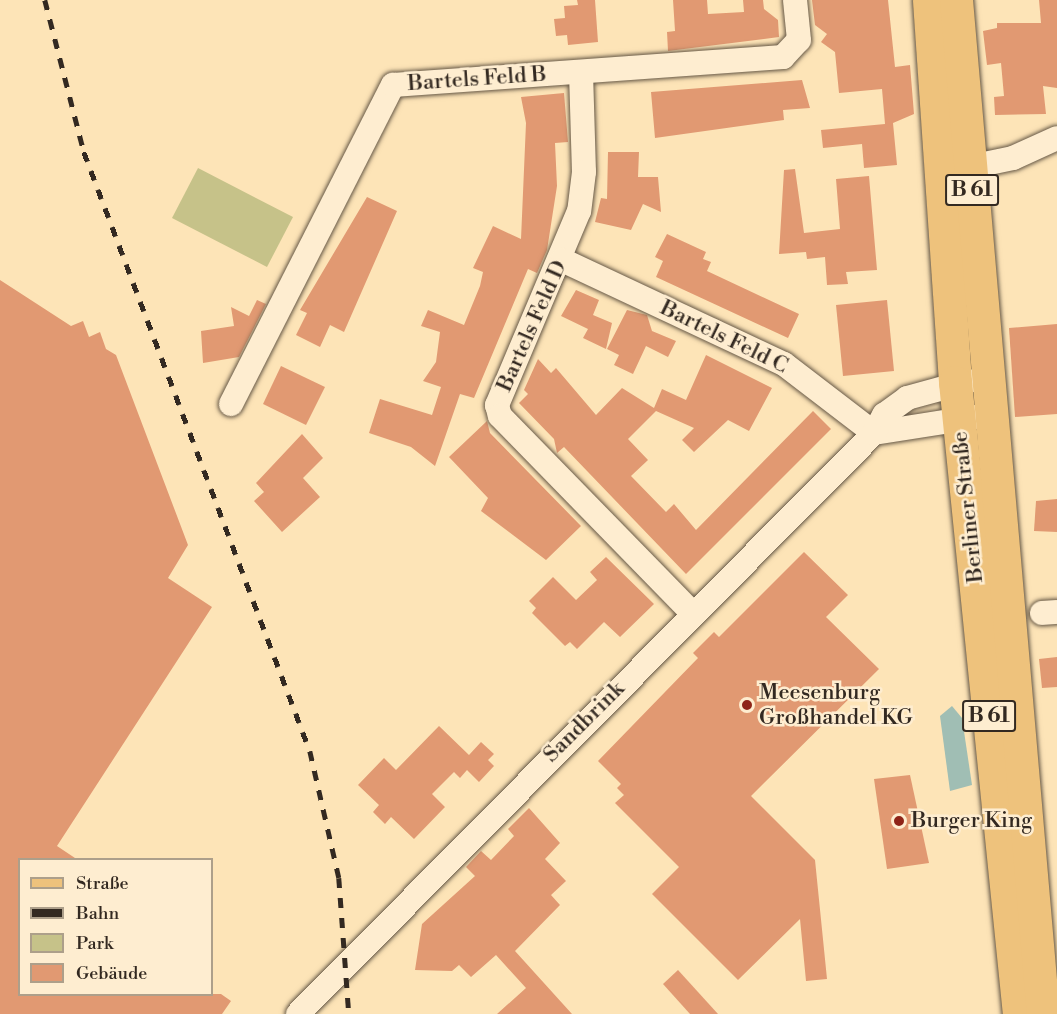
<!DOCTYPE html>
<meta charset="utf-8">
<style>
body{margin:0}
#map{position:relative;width:1057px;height:1014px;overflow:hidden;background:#fde4b7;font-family:"Libre Bodoni",serif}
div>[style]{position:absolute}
.green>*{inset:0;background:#c6c289}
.water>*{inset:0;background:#a0beb4}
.building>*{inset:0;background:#e19972}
.roads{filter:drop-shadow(0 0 2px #665846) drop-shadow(0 0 2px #665846)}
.street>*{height:24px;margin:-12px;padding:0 12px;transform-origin:12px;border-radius:12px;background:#feedd0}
.primary>*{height:33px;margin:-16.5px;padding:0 16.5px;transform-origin:16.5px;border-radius:16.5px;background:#eec27c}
.rail>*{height:4.5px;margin-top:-2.25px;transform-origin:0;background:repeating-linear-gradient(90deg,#332921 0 10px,transparent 0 20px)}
.dots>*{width:16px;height:16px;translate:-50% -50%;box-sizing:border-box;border:3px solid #feedd0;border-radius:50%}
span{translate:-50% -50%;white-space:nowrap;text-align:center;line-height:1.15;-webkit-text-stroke:5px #feedd0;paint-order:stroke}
.shield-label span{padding:2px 4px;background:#feedd0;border:2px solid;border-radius:4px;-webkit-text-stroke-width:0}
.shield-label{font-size:21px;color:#332921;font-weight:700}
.street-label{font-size:22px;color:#332921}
.poi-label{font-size:22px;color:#332921}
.left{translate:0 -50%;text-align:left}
.legend{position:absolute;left:18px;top:858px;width:195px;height:138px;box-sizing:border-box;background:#feedd0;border:2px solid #ad9f8a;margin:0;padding:8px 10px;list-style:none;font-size:18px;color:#332921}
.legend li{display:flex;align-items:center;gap:12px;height:30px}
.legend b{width:30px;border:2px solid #ad9f8a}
</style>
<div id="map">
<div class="green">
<i style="clip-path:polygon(198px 168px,293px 217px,267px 267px,172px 218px)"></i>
</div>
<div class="water">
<i style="clip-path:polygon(952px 706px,962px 718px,972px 785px,950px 791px,940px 716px)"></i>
</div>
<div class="building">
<i style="clip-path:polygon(577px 0,595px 0,598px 42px,568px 45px,567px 35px,556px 36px,554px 19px,565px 18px,564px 6px,578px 5px)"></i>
<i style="clip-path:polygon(673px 0,707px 0,708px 14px,744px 12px,743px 0,763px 0,764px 9px,778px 20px,779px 37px,668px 51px,667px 32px,675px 31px)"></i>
<i style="clip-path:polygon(812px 0,888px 0,895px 67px,910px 65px,914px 114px,893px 123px,897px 165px,864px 168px,862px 144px,823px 148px,821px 130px,885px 124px,882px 89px,839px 93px,835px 52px,821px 42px,827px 34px,815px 25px)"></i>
<i style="clip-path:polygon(1039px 0,1057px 0,1057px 88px,1043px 86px,1046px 114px,995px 115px,994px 97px,1004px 96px,1001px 63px,987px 65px,983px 31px,997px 28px,997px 23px,1041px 23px)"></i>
<i style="clip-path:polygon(802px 80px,810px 108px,783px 110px,784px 120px,655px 138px,651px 92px)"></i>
<i style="clip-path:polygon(564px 93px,568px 142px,555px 143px,557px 186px,547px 250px,537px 273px,528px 269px,474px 398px,460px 394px,435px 466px,411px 447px,369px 433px,380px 399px,432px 415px,441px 387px,423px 381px,436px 362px,440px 332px,421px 326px,428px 310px,464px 325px,480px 286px,483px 272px,473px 268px,493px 226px,521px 239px,526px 123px,521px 97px)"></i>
<i style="clip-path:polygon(608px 152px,639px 152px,638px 177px,658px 177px,661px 212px,643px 204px,631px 230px,595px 222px,601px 198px,607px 199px)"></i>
<i style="clip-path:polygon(795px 169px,804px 233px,840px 229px,836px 179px,869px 176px,877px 270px,846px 272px,848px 284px,827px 285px,825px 257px,807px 259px,806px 252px,779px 254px,784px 170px)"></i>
<i style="clip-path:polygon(367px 197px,397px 211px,344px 332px,330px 325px,320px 347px,296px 335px,307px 313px,300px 310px)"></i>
<i style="clip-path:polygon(667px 234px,706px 252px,703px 259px,711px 262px,707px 271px,799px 314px,788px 338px,656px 277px,663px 261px,655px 257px)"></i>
<i style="clip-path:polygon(0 280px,71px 326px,83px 321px,89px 337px,100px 332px,106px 349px,116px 355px,188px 545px,168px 578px,212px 607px,57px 846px,78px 860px,20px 860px,20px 994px,221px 994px,231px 1001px,222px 1014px,0 1014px)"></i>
<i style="clip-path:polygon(576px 290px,599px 300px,593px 315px,612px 323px,606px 349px,583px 338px,588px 329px,561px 316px)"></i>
<i style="clip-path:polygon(257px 300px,266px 304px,239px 357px,203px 363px,201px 331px,234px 326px,231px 307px,249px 316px)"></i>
<i style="clip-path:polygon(887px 300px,894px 371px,843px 376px,836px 305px)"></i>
<i style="clip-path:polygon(627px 310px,647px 315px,652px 331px,676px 341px,668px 357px,646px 346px,633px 374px,614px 365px,619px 355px,607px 349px)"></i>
<i style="clip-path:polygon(1057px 324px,1057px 414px,1015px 417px,1009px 328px)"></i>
<i style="clip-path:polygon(706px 355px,772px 388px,749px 431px,728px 420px,694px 452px,682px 440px,694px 428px,656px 411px,628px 439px,648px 460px,631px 476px,666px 512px,674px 504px,696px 530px,813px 411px,831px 429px,686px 574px,564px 447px,557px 453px,554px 439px,519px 403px,528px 394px,524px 390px,538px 359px,551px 373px,556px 368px,596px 415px,622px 388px,654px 408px,662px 389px,686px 400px)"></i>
<i style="clip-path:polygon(281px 366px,325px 387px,306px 425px,263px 404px)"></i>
<i style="clip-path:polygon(487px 421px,490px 433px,581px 526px,546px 560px,481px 511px,488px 498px,449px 457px)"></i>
<i style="clip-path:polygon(302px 434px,323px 458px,303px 478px,320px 497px,282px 532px,254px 501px,264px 492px,256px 483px)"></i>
<i style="clip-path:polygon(1057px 499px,1057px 532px,1034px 531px,1036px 501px)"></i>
<i style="clip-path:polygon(804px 552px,848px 595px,826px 617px,879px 669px,751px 796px,815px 860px,827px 979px,806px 981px,800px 919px,738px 980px,652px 894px,679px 867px,615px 803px,624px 795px,617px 788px,621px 784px,598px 761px,698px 658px,693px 653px,714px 632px,719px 637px)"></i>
<i style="clip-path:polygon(606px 557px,654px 604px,620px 637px,604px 622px,577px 649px,570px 642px,565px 646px,532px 613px,536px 608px,529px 601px,553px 577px,576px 600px,597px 580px,590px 572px)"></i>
<i style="clip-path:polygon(1057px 657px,1057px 687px,1042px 688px,1039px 659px)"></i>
<i style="clip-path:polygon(439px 726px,469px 755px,481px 742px,494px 754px,488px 760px,494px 766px,479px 782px,467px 770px,460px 778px,454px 772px,432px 794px,445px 807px,414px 839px,391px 817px,385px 824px,373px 812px,379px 805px,358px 785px,384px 758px,396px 770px)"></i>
<i style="clip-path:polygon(910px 775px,929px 863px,887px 869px,874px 779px)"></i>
<i style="clip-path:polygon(529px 808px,560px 843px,545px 859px,566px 881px,551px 895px,560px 905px,515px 951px,572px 1014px,497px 1014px,526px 988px,496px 955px,471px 977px,459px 965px,452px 971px,415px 970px,422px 924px,475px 876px,466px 867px,481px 851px,491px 860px,514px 836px,508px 829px)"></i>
<i style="clip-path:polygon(678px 970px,718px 1014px,690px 1014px,663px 984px)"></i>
</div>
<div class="roads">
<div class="street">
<i style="left:581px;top:72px;width:100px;rotate:88.3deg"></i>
<i style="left:584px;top:172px;width:39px;rotate:97deg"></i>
<i style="left:579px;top:211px;width:211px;rotate:112.9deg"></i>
<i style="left:497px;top:405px;width:11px;rotate:75deg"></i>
<i style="left:500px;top:416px;width:275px;rotate:45.7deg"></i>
<i style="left:970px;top:167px;width:44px;rotate:-11.8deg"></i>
<i style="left:1013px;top:158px;width:48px;rotate:-24.4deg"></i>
<i style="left:562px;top:260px;width:245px;rotate:25.1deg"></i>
<i style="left:784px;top:364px;width:113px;rotate:37.5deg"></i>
<i style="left:231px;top:404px;width:358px;rotate:-63.1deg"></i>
<i style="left:393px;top:85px;width:391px;rotate:-4.1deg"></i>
<i style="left:783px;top:57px;width:23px;rotate:-47deg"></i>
<i style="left:799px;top:40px;width:40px;rotate:-95.7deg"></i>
<i style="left:874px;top:433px;width:102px;rotate:-9deg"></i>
<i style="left:1042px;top:613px;width:15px;rotate:-4deg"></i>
<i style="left:298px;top:1014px;width:818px;rotate:-45.25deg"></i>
<i style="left:874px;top:433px;width:21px;rotate:-61deg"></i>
<i style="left:884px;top:415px;width:29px;rotate:-36deg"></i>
<i style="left:907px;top:398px;width:64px;rotate:-15.3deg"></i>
</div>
<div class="primary">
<i style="left:929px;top:0;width:383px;rotate:86.1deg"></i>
<i style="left:955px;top:382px;width:635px;rotate:84.22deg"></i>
<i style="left:956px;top:0;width:1018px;rotate:85.1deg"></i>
</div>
</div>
<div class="rail">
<i style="left:45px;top:0;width:157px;rotate:75.6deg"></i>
<i style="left:84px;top:152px;width:640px;rotate:69.33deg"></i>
<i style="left:310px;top:751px;width:130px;rotate:77.1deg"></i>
<i style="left:339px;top:878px;width:136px;rotate:85.8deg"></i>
</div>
<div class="dots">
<i style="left:747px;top:705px;background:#8f2418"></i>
<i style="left:899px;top:821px;background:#8f2418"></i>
</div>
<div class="shield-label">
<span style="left:972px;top:190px">B 61</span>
<span style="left:989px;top:716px">B 61</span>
</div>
<div class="street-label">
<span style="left:477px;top:79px;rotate:-4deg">Bartels Feld B</span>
<span style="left:532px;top:326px;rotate:-66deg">Bartels Feld D</span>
<span style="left:724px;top:337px;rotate:26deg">Bartels Feld C</span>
<span style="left:968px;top:507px;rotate:-96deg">Berliner Straße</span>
<span style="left:584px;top:722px;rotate:-45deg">Sandbrink</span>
</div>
<div class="poi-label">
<span class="left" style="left:759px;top:705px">Meesenburg<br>Großhandel KG</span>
<span class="left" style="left:911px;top:821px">Burger King</span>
</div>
<ul class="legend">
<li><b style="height:8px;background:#eec27c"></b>Straße</li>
<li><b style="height:8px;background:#332921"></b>Bahn</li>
<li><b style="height:16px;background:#c6c289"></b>Park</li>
<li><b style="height:16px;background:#e19972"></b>Gebäude</li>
</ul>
</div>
